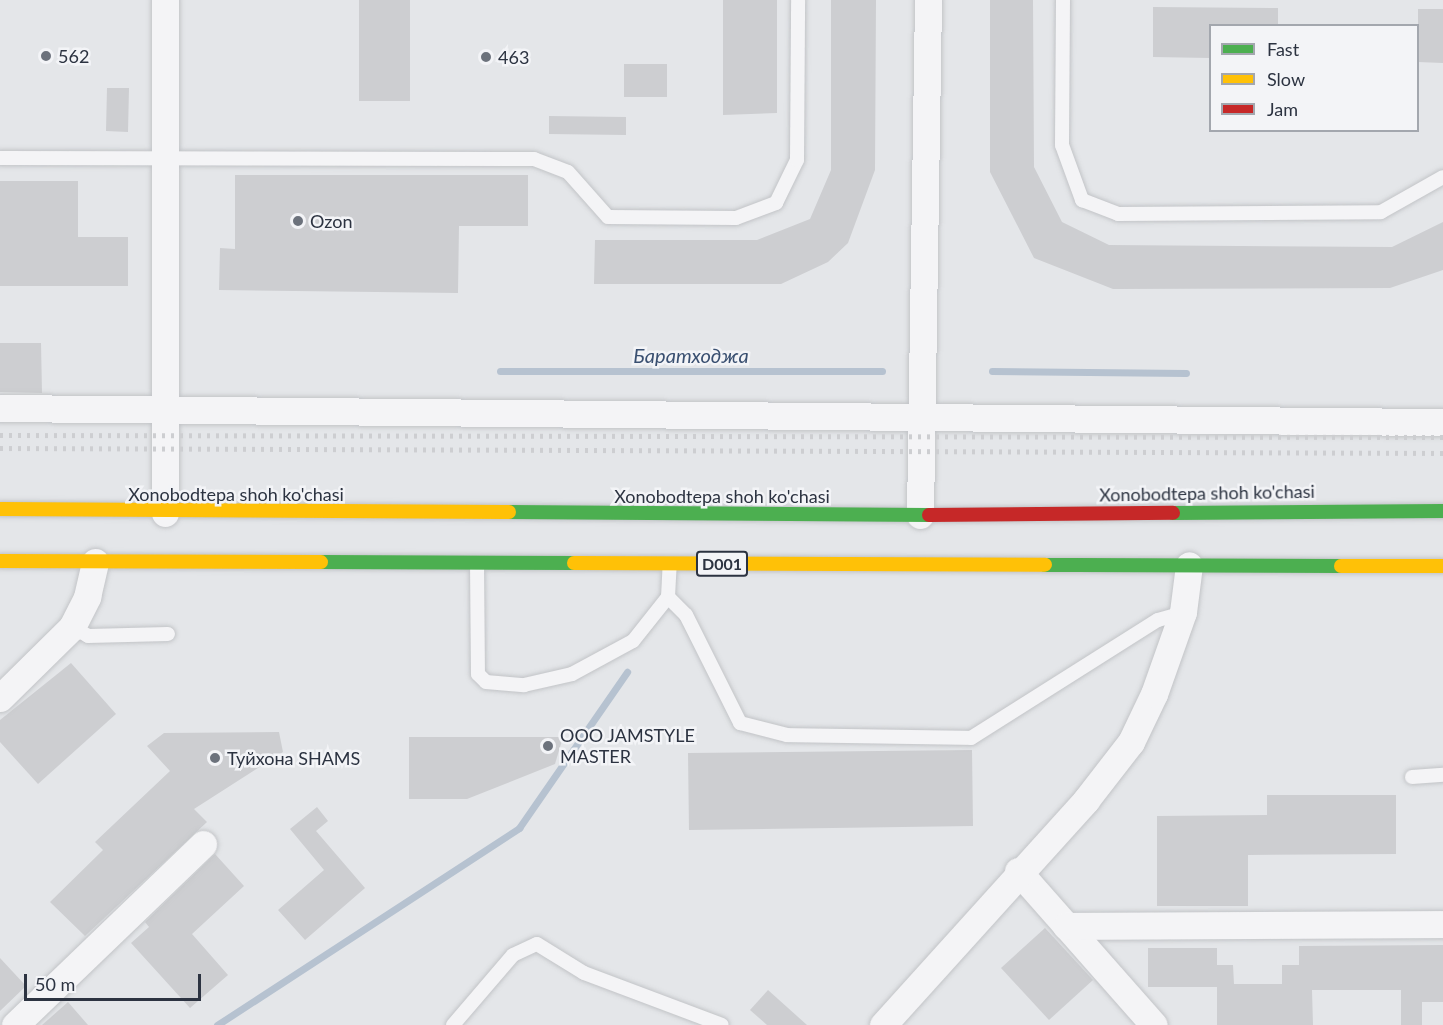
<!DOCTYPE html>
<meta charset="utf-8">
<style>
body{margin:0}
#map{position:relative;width:1443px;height:1025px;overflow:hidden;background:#e4e6e9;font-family:Lato,sans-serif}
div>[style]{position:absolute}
.stream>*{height:7px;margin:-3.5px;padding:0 3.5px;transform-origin:3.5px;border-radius:3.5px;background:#b6c2d0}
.building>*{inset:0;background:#cdced1}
.roads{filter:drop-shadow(0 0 2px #c2c4c7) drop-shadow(0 0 2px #c2c4c7)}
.lane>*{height:14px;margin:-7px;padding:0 7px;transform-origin:7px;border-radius:7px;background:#f4f4f6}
.street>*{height:27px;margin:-13.5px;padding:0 13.5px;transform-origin:13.5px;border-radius:13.5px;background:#f4f4f6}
.fast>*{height:14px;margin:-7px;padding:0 7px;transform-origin:7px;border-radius:7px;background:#4caf50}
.slow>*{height:14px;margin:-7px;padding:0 7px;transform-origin:7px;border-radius:7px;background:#ffc107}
.jam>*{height:14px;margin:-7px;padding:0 7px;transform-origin:7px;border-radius:7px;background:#c62828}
.rail>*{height:4.5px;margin-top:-2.25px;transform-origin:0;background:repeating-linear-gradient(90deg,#cdced1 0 3px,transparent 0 9px)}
.dots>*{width:16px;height:16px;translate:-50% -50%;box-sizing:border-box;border:3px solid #f3f4f7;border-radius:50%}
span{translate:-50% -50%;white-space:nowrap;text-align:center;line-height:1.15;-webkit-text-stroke:5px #f3f4f7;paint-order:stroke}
.shield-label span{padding:2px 4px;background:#f3f4f7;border:2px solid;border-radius:4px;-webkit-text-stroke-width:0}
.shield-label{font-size:16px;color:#2c3341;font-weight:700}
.poi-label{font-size:18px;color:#2c3341}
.left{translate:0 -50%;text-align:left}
.street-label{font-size:18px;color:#2c3341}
.water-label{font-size:20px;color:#3a5071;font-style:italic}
.legend{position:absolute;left:1209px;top:24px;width:210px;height:108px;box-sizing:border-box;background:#f3f4f7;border:2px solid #a3a7ae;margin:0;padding:8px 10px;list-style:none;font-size:18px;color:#2c3341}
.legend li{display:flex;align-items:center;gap:12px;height:30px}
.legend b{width:30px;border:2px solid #a3a7ae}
.scale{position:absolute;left:24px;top:974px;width:177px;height:27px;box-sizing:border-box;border:3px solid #2c3341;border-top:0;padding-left:8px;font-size:18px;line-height:21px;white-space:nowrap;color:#2c3341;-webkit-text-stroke:4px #f3f4f7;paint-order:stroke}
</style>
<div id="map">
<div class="stream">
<i style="left:500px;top:371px;width:382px"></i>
<i style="left:992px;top:371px;width:194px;rotate:0.6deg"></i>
<i style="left:217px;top:1025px;width:361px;rotate:-33.1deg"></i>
<i style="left:519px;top:828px;width:190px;rotate:-55.3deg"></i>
</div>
<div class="building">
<i style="clip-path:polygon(359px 0,410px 0,410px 101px,359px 101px)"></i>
<i style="clip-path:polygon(723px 0,777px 0,777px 113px,723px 115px)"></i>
<i style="clip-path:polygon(831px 0,876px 0,875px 170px,848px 243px,828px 262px,781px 284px,594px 284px,595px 240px,757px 240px,810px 219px,831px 170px)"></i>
<i style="clip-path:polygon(990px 0,1033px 0,1034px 167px,1062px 222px,1109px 245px,1392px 247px,1443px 222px,1443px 270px,1390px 288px,1113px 289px,1034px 258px,990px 172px)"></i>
<i style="clip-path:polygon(1153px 7px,1278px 8px,1278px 26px,1210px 26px,1210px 58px,1153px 57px)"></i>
<i style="clip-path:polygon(1418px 9px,1443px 9px,1443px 63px,1418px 62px)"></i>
<i style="clip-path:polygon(624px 64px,667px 64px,667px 97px,624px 97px)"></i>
<i style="clip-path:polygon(107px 88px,129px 88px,128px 132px,106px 131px)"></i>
<i style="clip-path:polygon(549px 116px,626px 117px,626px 135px,549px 134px)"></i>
<i style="clip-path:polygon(235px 175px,528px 175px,528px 226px,459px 226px,458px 293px,219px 290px,220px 248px,235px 249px)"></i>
<i style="clip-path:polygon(0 181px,78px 181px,78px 237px,128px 237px,128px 286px,0 286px)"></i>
<i style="clip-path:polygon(0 343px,41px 343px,42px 393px,0 392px)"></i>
<i style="clip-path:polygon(71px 663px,116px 714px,38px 784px,0 742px,0 720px)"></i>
<i style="clip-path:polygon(279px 732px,283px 752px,194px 809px,207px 822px,85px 936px,50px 902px,103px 850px,95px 842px,170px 771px,147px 746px,164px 733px)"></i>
<i style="clip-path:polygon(409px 737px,563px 737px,555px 764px,467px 799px,409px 799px)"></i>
<i style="clip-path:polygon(972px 750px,973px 826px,689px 830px,688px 753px)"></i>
<i style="clip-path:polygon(1267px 795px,1396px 795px,1396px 854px,1248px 855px,1248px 906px,1157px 906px,1157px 816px,1267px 815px)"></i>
<i style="clip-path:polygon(317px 807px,328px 821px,316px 831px,365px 888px,305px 940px,278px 910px,324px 870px,290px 829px)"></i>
<i style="clip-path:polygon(215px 854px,244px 886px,192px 934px,228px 975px,190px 1008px,131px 943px,149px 927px,145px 922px)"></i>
<i style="clip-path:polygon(1045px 928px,1093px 980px,1049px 1020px,1001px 968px)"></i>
<i style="clip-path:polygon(1443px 945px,1443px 1002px,1422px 1002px,1422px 1025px,1401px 1025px,1401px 990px,1312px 990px,1313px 1025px,1217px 1025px,1217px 987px,1148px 987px,1148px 948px,1217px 948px,1217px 965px,1233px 965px,1234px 984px,1282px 984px,1282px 965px,1299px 965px,1299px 946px)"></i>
<i style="clip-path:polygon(0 958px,26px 986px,0 1011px)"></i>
<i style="clip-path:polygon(768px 990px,807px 1025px,767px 1025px,750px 1010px)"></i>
<i style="clip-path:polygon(68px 1002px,88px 1025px,42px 1025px)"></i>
</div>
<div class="roads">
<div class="lane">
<i style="left:1063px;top:0;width:145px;rotate:90.4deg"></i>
<i style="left:1062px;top:145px;width:59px;rotate:70deg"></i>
<i style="left:1082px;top:200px;width:39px;rotate:21deg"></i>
<i style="left:1118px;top:214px;width:263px;rotate:-0.4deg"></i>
<i style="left:1381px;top:212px;width:71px;rotate:-29.4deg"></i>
<i style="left:0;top:158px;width:534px;rotate:0.11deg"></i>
<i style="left:534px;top:159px;width:36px;rotate:21deg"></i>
<i style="left:568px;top:172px;width:60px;rotate:48.4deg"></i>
<i style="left:608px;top:217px;width:128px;rotate:0.4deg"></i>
<i style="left:736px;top:218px;width:43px;rotate:-20.6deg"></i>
<i style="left:776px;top:203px;width:48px;rotate:-64deg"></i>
<i style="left:797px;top:160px;width:160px;rotate:-89.6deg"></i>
<i style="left:477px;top:563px;width:111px;rotate:89.5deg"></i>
<i style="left:478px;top:674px;width:11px;rotate:45deg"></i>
<i style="left:486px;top:682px;width:38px;rotate:5deg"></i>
<i style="left:524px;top:685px;width:49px;rotate:-12.9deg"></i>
<i style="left:572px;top:674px;width:69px;rotate:-28.4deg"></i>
<i style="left:633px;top:641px;width:56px;rotate:-51.5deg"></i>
<i style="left:668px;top:597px;width:33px;rotate:-87deg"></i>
<i style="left:668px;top:597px;width:25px;rotate:45deg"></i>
<i style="left:686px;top:615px;width:121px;rotate:63.4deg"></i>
<i style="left:740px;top:723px;width:49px;rotate:14.3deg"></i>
<i style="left:787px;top:735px;width:184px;rotate:0.9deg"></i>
<i style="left:971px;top:738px;width:221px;rotate:-32.3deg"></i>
<i style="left:1158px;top:620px;width:25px;rotate:-16deg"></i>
<i style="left:72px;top:627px;width:18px;rotate:29deg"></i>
<i style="left:88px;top:636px;width:80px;rotate:-1.4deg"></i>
<i style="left:1412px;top:777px;width:31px;rotate:-4deg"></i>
<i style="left:453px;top:1025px;width:92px;rotate:-49.4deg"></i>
<i style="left:513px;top:955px;width:26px;rotate:-25deg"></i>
<i style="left:537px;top:944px;width:55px;rotate:31.7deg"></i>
<i style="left:584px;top:973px;width:147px;rotate:20.6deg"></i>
</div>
<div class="street">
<i style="left:165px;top:0;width:513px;rotate:90deg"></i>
<i style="left:0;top:408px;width:1443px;rotate:0.56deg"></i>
<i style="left:920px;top:515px;width:515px;rotate:-89.11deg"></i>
<i style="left:0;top:698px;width:101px;rotate:-44.6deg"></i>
<i style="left:72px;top:627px;width:34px;rotate:-63deg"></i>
<i style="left:87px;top:597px;width:36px;rotate:-77deg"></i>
<i style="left:1018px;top:871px;width:205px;rotate:48.6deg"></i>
<i style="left:1066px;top:926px;width:377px;rotate:-0.3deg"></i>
<i style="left:15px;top:1025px;width:261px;rotate:-43.9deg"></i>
<i style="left:883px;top:1025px;width:303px;rotate:-47.9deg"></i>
<i style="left:1086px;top:800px;width:73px;rotate:-52.2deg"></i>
<i style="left:1131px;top:742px;width:53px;rotate:-64.4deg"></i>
<i style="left:1154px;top:694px;width:87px;rotate:-70.5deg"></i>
<i style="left:1183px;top:612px;width:47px;rotate:-82.7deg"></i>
</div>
<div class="fast">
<i style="left:509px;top:512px;width:420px;rotate:0.4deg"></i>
<i style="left:1173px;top:513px;width:270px;rotate:-0.4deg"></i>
<i style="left:321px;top:562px;width:253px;rotate:0.2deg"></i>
<i style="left:1045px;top:565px;width:296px;rotate:0.2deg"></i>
</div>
<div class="slow">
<i style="left:0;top:509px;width:509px;rotate:0.34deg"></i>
<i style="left:0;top:561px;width:321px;rotate:0.2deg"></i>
<i style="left:574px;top:563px;width:471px;rotate:0.2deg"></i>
<i style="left:1341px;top:566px;width:102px"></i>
</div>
<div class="jam">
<i style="left:929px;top:515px;width:244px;rotate:-0.5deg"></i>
</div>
</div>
<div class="rail">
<i style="left:0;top:435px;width:1443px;rotate:0.08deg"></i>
<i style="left:0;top:448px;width:1443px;rotate:0.2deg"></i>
</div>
<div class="dots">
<i style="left:46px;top:56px;background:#6c727c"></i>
<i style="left:486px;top:57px;background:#6c727c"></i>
<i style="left:298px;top:221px;background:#6c727c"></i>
<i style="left:548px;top:746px;background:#6c727c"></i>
<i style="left:215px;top:758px;background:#6c727c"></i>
</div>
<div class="shield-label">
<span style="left:722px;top:564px">D001</span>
</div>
<div class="poi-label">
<span class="left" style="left:58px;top:56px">562</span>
<span class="left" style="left:498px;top:57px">463</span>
<span class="left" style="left:310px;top:221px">Ozon</span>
<span class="left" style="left:560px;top:746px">OOO JAMSTYLE<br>MASTER</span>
<span class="left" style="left:227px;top:758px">Туйхона SHAMS</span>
</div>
<div class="street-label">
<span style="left:1207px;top:493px;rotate:-1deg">Xonobodtepa shoh ko'chasi</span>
<span style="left:236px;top:494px">Xonobodtepa shoh ko'chasi</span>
<span style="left:722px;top:496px">Xonobodtepa shoh ko'chasi</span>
</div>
<div class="water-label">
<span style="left:691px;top:355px">Баратходжа</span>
</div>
<ul class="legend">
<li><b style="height:8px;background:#4caf50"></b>Fast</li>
<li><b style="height:8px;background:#ffc107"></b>Slow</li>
<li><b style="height:8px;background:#c62828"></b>Jam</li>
</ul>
<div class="scale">50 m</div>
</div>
